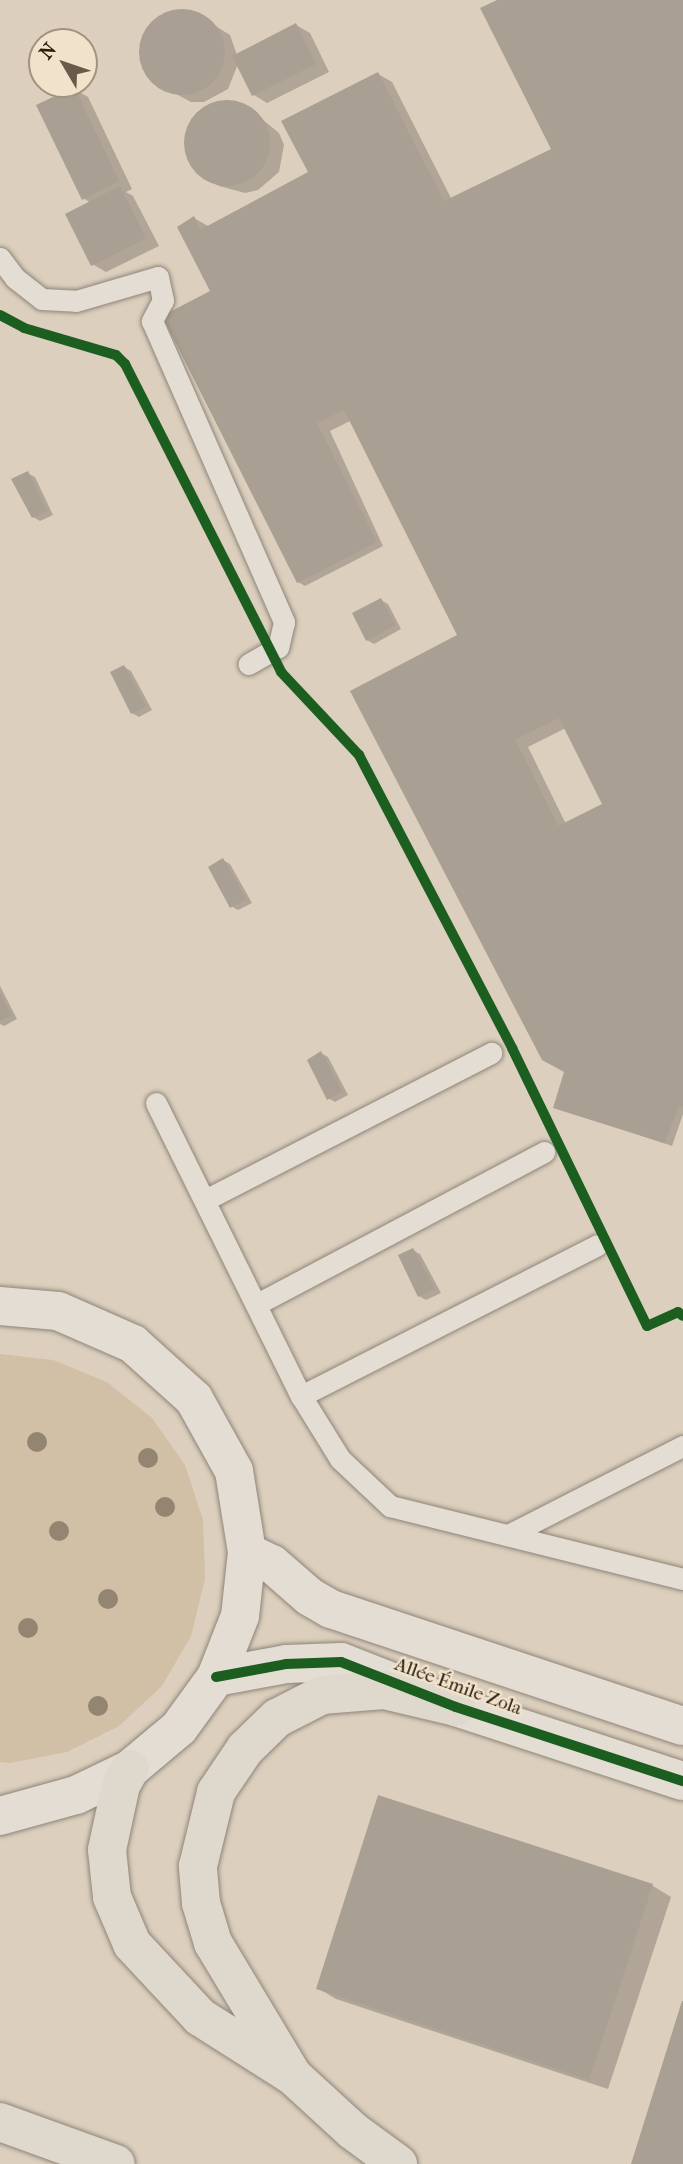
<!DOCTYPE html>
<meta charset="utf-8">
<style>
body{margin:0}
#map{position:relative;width:683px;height:2164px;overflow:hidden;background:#dccfbd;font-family:"IM FELL French Canon",serif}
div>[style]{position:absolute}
.green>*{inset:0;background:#d2c0a6}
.shadow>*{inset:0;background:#0003}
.building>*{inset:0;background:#a99f92}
.round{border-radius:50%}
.roads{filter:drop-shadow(0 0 2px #8e8579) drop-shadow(0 0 2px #8e8579)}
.lane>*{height:21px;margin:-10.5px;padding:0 10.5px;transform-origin:10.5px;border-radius:10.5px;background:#e4ddd4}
.street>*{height:38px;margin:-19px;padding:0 19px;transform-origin:19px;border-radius:19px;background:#e4ddd4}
.secondary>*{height:38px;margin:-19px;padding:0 19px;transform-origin:19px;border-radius:19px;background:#e4ddd4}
.highway>*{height:38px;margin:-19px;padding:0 19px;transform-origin:19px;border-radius:19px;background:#dfd8cd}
.cycleway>*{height:10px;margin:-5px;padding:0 5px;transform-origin:5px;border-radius:5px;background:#1b5e20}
.trees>*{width:20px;height:20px;margin:-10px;border-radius:50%;background:#948572}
span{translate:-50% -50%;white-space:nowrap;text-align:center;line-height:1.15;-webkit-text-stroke:5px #f1e2cc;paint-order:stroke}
.street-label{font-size:19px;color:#2a1c0c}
.north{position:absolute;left:28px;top:28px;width:70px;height:70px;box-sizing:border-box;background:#f1e2cc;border:2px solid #a1937f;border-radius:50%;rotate:309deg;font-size:19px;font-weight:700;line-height:28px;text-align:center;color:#2a1c0c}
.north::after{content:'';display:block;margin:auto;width:24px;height:32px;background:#685b4a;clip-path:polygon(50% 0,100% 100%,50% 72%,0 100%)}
</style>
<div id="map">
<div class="green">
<i style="clip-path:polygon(0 1354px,53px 1360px,107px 1382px,152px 1418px,185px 1465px,203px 1520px,205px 1579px,191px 1636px,162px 1686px,119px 1726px,67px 1752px,10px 1763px,0 1762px)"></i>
</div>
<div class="shadow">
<i style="clip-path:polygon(evenodd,501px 0,683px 0,683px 1114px,672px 1146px,555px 1107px,566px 1072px,460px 636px,352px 420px,330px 431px,383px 546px,305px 586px,298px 582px,194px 218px,208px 226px,310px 172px,378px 74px,392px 82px,452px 200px,553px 150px,501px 0,566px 728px,604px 805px,566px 824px,528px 747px,566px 728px)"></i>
<i style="clip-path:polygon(191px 11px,230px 35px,237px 55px,296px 25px,310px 33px,329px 72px,267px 103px,254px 95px,238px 64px,228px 89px,204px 102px,191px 102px,152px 81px,145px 71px,141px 46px,145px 33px,163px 15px)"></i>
<i style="clip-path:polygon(74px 89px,88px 97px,132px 189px,126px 192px,133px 196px,159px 246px,106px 272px,92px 264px,91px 203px,83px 198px)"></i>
<i style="clip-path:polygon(218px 102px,245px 105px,279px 133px,284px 145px,279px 172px,258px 190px,245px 193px,219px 186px,204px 178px,188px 156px,186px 143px,195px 117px)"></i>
<i style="clip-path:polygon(27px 473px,35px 477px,53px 515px,40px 521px,33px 517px)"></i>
<i style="clip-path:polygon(381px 600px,388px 604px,401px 629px,374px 644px,367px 640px)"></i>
<i style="clip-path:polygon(124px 667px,131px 671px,152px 710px,139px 717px,132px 713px)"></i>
<i style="clip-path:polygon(223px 860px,230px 864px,252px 903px,238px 910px,231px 906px)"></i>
<i style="clip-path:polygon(0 986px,17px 1019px,4px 1026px,0 1024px)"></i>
<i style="clip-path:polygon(321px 1053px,328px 1057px,348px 1095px,335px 1102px,328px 1098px)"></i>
<i style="clip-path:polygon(413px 1250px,420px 1254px,441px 1293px,426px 1300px,419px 1296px)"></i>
<i style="clip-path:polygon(379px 1797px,653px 1886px,671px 1897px,608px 2089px,336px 1999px,318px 1988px)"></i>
</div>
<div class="building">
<i style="clip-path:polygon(evenodd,497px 0,683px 0,683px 1107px,679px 1106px,664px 1143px,553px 1108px,564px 1072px,542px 1060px,350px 691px,457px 635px,344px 410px,317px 423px,377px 542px,297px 583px,162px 316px,210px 291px,177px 227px,194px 216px,200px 230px,308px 172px,281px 121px,378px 72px,444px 201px,551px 149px,480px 8px,497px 0,559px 718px,602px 804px,558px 826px,515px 739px,559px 718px)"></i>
<i class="round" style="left:139px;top:9px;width:86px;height:86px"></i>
<i style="clip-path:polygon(296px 23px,316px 64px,252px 96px,232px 56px)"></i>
<i style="clip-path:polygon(74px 87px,119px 181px,82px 200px,36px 105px)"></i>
<i class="round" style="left:184px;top:100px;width:86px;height:86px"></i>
<i style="clip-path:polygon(120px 186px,146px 238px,91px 266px,65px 214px)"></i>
<i style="clip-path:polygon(28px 471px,47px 511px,32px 518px,11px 479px)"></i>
<i style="clip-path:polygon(381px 598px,395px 625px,366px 641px,352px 613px)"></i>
<i style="clip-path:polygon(124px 665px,146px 706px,131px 714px,110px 672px)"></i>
<i style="clip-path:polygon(223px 858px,246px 899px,230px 908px,208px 867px)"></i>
<i style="clip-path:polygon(0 993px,11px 1015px,0 1021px)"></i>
<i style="clip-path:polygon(321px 1051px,342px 1091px,327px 1100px,307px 1060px)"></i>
<i style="clip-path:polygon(413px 1248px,435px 1289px,418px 1297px,398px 1255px)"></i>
<i style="clip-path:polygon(378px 1795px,653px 1884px,589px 2080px,316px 1989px)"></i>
<i style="clip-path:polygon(683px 2001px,683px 2164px,631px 2164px,682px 2001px)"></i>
</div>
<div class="roads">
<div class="lane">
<i style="left:0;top:258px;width:25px;rotate:53deg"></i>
<i style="left:15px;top:278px;width:34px;rotate:38deg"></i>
<i style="left:42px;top:299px;width:34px;rotate:3deg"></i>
<i style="left:76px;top:301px;width:85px;rotate:-16.3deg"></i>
<i style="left:158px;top:277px;width:24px;rotate:78deg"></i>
<i style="left:163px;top:300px;width:24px;rotate:118deg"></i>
<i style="left:152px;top:321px;width:329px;rotate:66.3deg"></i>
<i style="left:284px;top:622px;width:26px;rotate:103deg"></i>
<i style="left:278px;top:647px;width:34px;rotate:150deg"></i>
<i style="left:156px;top:1103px;width:327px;rotate:63.7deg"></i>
<i style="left:301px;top:1396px;width:74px;rotate:58.2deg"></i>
<i style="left:340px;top:1459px;width:69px;rotate:43.2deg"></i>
<i style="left:390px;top:1506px;width:302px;rotate:14deg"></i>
<i style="left:205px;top:1200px;width:322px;rotate:-27.2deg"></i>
<i style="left:257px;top:1304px;width:325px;rotate:-27.9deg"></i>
<i style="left:301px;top:1396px;width:332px;rotate:-27deg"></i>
<i style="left:508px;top:1535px;width:196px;rotate:-27deg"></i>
</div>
<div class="street">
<i style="left:247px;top:1552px;width:28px;rotate:26deg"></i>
<i style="left:272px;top:1564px;width:50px;rotate:41deg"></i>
<i style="left:310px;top:1597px;width:24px;rotate:30deg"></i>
<i style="left:331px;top:1609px;width:371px;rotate:18.4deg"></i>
<i style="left:216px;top:1677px;width:71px;rotate:-10.5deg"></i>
<i style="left:286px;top:1664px;width:55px;rotate:-2.1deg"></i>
<i style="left:341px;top:1662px;width:123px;rotate:21.4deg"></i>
<i style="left:456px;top:1707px;width:239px;rotate:18.1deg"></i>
</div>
<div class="secondary">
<i style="left:0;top:1306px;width:58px;rotate:4.9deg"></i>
<i style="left:58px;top:1311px;width:82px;rotate:23.7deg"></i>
<i style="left:133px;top:1344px;width:82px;rotate:42deg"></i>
<i style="left:194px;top:1399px;width:82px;rotate:60.9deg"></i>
<i style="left:234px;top:1471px;width:82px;rotate:80.9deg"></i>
<i style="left:247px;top:1552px;width:64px;rotate:96.2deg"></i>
<i style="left:240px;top:1616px;width:66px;rotate:111.5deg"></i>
<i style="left:216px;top:1677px;width:63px;rotate:126deg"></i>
<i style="left:179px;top:1728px;width:64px;rotate:140.1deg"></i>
<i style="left:130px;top:1769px;width:60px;rotate:154.3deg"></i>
<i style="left:76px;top:1795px;width:79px;rotate:164.6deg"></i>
</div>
<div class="highway">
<i style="left:130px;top:1769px;width:18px;rotate:119deg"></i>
<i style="left:121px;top:1785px;width:66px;rotate:102.2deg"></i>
<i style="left:107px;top:1850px;width:47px;rotate:83.9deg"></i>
<i style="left:112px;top:1897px;width:51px;rotate:66.9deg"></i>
<i style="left:132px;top:1944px;width:100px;rotate:47deg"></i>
<i style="left:200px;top:2017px;width:110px;rotate:32.4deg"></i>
<i style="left:293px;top:2076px;width:81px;rotate:42.5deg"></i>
<i style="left:353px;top:2131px;width:56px;rotate:36.3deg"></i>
<i style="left:293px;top:2076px;width:155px;rotate:-121deg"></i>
<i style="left:213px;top:1943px;width:42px;rotate:-106.7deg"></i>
<i style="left:201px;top:1903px;width:37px;rotate:-95deg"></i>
<i style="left:198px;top:1866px;width:76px;rotate:-76.3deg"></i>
<i style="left:216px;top:1792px;width:52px;rotate:-56deg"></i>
<i style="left:245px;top:1749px;width:45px;rotate:-44.1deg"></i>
<i style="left:277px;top:1718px;width:51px;rotate:-27.1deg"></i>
<i style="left:322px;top:1695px;width:62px;rotate:-4.6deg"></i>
<i style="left:384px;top:1690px;width:74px;rotate:13.3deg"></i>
<i style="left:0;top:2122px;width:123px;rotate:19.9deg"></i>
</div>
</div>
<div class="cycleway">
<i style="left:0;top:315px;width:27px;rotate:28deg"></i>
<i style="left:24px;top:328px;width:96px;rotate:16.4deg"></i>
<i style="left:116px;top:355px;width:13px;rotate:45deg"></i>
<i style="left:125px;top:364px;width:345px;rotate:63.1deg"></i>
<i style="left:281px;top:672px;width:114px;rotate:46.8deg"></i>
<i style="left:359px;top:755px;width:331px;rotate:62.4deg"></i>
<i style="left:512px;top:1048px;width:309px;rotate:64.1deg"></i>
<i style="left:647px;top:1326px;width:34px;rotate:-24deg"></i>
<i style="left:678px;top:1312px;width:6px;rotate:39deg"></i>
<i style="left:216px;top:1677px;width:71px;rotate:-10.5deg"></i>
<i style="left:286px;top:1664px;width:55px;rotate:-2.1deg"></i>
<i style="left:341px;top:1662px;width:123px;rotate:21.4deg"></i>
<i style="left:456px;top:1707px;width:239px;rotate:18.1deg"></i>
</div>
<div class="trees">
<i style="left:37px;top:1442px"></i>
<i style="left:148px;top:1458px"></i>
<i style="left:165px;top:1507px"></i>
<i style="left:59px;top:1531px"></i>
<i style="left:108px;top:1599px"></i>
<i style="left:28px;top:1628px"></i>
<i style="left:98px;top:1706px"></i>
</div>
<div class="street-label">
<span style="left:458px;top:1687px;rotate:20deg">Allée Émile Zola</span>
</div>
<div class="north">N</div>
</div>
